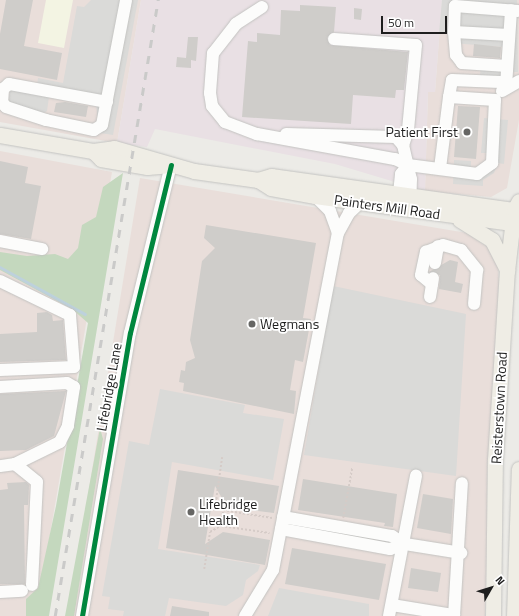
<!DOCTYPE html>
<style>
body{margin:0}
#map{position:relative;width:519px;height:616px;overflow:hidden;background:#ecebe7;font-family:"Titillium Web",sans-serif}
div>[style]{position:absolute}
.commercial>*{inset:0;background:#e9deda}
.industrial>*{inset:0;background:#e9e0e4}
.education>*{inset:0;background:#f3f4e3}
.religious>*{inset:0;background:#dadad8}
.forest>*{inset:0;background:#c4d8be}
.stream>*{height:2.5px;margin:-1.25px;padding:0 1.25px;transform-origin:1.25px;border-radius:1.25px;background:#bdd1dc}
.building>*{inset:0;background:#cfcdca}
.path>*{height:1.5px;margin-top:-0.75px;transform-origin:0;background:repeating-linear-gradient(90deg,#d5cbc7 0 2px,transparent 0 4px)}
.roads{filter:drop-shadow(0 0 1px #c3c3c1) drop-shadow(0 0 1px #c3c3c1)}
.minor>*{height:12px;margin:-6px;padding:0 6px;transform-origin:6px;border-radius:6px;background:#fcfcfb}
.major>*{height:15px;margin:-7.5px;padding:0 7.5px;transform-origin:7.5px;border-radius:7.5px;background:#efede5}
.rail>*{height:2.5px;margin-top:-1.25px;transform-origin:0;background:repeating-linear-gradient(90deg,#cacac9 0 8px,transparent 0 16px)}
.cycleway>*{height:5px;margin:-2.5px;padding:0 2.5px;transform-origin:2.5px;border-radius:2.5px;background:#00873e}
.dots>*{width:11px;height:11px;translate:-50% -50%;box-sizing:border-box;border:2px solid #fff;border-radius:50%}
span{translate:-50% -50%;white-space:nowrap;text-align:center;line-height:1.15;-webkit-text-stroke:3.5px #fff;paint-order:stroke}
.poi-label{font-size:14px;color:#1e1e1e}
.right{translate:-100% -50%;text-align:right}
.left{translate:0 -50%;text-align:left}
.street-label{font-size:14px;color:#1e1e1e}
.north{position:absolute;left:471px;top:568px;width:40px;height:40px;-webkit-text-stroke:3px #fff;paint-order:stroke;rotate:51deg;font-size:11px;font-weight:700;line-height:16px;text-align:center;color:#1e1e1e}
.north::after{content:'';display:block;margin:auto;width:14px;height:18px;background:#1e1e1e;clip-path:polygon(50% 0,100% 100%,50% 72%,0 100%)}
.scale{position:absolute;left:381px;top:16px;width:66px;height:18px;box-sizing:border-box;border:2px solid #1e1e1e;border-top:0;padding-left:5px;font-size:12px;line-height:14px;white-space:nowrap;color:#1e1e1e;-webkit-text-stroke:3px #fff;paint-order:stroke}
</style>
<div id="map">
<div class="commercial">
<i style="clip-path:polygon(0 0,141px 0,117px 143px,0 122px)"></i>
<i style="clip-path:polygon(442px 0,519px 0,519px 120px,507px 188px,491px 197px,425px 191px,428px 92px,435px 92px)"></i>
<i style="clip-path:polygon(0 151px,112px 172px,36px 616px,0 616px)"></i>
<i style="clip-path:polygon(140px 178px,467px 233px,489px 248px,498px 267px,499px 283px,485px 616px,68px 616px)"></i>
</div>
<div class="industrial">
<i style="clip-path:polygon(141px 0,442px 0,435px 92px,428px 92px,425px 191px,335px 164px,155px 129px,147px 147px,117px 143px)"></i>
</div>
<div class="education">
<i style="clip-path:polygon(46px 0,73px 0,64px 48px,38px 43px)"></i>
</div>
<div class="religious">
<i style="clip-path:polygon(91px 0,138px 0,113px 135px,100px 133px,96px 105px,49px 97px,47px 111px,33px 118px,6px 113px,12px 81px,37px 85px,38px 78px,63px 83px,77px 6px,84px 7px)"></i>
<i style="clip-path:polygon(442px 0,517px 0,518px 72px,511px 72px,511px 79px,480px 76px,481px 62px,501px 63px,502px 47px,452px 43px,450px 34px,439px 33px)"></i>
<i style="clip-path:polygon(484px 118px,508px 120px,504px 164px,498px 163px,494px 173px,483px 180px,483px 186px,453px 184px,454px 160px,471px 161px,471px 168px,476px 168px,487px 159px,487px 153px,481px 153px)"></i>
<i style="clip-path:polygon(333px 286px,466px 314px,456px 476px,304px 455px)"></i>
<i style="clip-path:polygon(160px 389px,245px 405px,243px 413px,284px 419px,273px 480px,172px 462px,158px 549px,260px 565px,258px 571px,246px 580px,243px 595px,226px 606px,169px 598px,165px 616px,123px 616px,124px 611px,108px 609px,110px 597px,102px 596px,129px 441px,149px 445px)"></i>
<i style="clip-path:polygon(279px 588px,369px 604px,369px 616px,268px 616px)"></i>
</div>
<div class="forest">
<i style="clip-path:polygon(123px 173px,49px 616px,26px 616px,26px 599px,38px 588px,56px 506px,88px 323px,72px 309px,0 270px,0 252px,27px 256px,55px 254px,68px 259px,78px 248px,82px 225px,96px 217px,103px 187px)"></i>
<i style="clip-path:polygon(100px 428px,103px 439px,74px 616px,65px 616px)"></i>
</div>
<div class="stream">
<i style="left:0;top:267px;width:97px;rotate:28.9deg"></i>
</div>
<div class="building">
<i style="clip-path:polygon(6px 0,33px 0,24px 46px,62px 53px,57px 80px,0 69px,0 34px)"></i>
<i style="clip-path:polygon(300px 5px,336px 7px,334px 32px,327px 38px,330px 45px,408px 52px,404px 90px,396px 90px,395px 98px,353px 95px,351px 124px,242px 117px,248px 41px,257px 42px,257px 33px,280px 35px,281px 10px,300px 11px)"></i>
<i style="clip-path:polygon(354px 8px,362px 9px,361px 20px,354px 19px)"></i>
<i style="clip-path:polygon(188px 37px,198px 37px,196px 61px,191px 60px,191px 68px,176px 67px,177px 57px,186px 58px)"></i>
<i style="clip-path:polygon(474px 44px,501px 47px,500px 58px,473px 56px)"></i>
<i style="clip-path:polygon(65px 102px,88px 106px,86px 117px,54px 112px,56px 103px)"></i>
<i style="clip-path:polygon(458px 106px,480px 107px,476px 159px,454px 157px)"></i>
<i style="clip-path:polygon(0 161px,28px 167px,25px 183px,41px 186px,31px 239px,0 234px)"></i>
<i style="clip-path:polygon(206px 225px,316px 243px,303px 318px,311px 319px,303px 362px,295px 360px,290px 390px,296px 391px,294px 414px,183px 391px,184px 383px,179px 382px,181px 370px,185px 371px,186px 362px,195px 358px,190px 340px,202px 261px,215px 248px,204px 238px)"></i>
<i style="clip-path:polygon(450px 260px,458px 262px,455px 282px,463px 284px,461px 293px,439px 289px,440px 275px,429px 272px)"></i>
<i style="clip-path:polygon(47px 312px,52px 315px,53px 321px,63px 320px,66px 360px,0 362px,0 334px,37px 332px,37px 313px)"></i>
<i style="clip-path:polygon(66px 391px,54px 436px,26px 450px,0 451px,0 394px)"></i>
<i style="clip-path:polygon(178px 470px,279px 486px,274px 513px,227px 507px,215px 486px,205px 544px,223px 532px,270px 540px,265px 565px,166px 548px)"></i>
<i style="clip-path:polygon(303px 479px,397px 494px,393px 527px,384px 526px,385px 523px,298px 510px)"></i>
<i style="clip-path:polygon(26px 482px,29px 485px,28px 505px,24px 505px,25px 584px,0 584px,0 490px,8px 489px,7px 483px)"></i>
<i style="clip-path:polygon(423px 494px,453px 499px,451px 534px,417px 528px)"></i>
<i style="clip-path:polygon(292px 548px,386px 564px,379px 600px,285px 584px)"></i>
<i style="clip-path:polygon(411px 568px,441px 573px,438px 592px,408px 588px)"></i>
<i style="clip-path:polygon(172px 606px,209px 612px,209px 616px,170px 616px)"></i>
</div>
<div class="path">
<i style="left:223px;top:510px;width:50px;rotate:9.3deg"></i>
<i style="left:343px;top:518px;width:51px;rotate:-79.8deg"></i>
<i style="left:221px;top:526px;width:49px;rotate:8.1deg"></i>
<i style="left:204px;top:569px;width:37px;rotate:-81deg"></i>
<i style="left:210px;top:532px;width:12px;rotate:-31deg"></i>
<i style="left:220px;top:526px;width:16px;rotate:-79deg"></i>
<i style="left:223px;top:510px;width:13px;rotate:-122deg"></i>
<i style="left:216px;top:499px;width:42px;rotate:-81.9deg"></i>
</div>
<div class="roads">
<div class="minor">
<i style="left:262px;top:7px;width:31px;rotate:147deg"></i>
<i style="left:236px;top:24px;width:37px;rotate:128deg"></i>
<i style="left:213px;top:53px;width:40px;rotate:94.3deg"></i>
<i style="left:210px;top:93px;width:13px;rotate:81deg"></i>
<i style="left:212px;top:106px;width:21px;rotate:51deg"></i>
<i style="left:225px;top:122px;width:34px;rotate:21deg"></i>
<i style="left:257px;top:134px;width:140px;rotate:10.3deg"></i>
<i style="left:395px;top:159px;width:14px;rotate:25deg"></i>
<i style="left:408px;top:165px;width:70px;rotate:7.4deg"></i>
<i style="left:477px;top:174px;width:19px;rotate:-36deg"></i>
<i style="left:492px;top:163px;width:63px;rotate:-87.3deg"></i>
<i style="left:495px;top:100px;width:46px;rotate:-176.3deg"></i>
<i style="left:449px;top:97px;width:72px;rotate:97.2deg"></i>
<i style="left:454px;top:32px;width:23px;rotate:85deg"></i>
<i style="left:456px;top:55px;width:10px;rotate:53deg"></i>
<i style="left:462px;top:63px;width:45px;rotate:3.8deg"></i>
<i style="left:509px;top:35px;width:55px;rotate:-176.9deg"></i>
<i style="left:454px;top:32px;width:26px;rotate:-88deg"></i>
<i style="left:455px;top:6px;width:63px;rotate:4.5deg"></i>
<i style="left:334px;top:39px;width:82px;rotate:4.2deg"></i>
<i style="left:416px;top:45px;width:85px;rotate:95.4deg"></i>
<i style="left:408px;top:130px;width:16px;rotate:108deg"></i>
<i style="left:502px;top:91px;width:20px;rotate:-30deg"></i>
<i style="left:449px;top:97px;width:17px;rotate:-80deg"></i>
<i style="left:452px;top:80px;width:48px;rotate:2.4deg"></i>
<i style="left:500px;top:82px;width:7px;rotate:34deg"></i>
<i style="left:506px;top:86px;width:76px;rotate:-86.2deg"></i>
<i style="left:107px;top:102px;width:100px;rotate:-169.6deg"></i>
<i style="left:9px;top:84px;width:8px;rotate:140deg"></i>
<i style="left:3px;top:89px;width:13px;rotate:94deg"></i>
<i style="left:2px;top:102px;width:6px;rotate:51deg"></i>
<i style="left:6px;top:107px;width:42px;rotate:18deg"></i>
<i style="left:46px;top:120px;width:49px;rotate:11.8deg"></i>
<i style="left:94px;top:130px;width:9px;rotate:-32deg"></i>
<i style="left:102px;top:125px;width:127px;rotate:-79.1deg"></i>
<i style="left:286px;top:134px;width:110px;rotate:1.6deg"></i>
<i style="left:396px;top:137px;width:11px;rotate:49deg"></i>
<i style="left:403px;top:145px;width:35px;rotate:77deg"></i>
<i style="left:411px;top:179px;width:24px;rotate:92deg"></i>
<i style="left:315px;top:196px;width:21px;rotate:45deg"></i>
<i style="left:330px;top:211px;width:23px;rotate:70deg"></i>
<i style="left:398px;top:203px;width:29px;rotate:-84deg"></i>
<i style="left:401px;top:174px;width:11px;rotate:-52deg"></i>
<i style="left:0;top:241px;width:43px;rotate:10.8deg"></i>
<i style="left:435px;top:263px;width:17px;rotate:-80deg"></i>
<i style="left:0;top:281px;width:78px;rotate:25.9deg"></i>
<i style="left:70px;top:315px;width:52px;rotate:85.6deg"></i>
<i style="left:74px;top:367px;width:74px;rotate:177.7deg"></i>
<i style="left:432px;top:284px;width:14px;rotate:-141deg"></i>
<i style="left:421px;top:275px;width:24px;rotate:-78deg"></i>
<i style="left:426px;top:252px;width:18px;rotate:-22deg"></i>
<i style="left:443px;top:245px;width:19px;rotate:16deg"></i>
<i style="left:461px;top:250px;width:26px;rotate:51deg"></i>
<i style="left:477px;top:270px;width:34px;rotate:95deg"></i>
<i style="left:430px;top:297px;width:19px;rotate:-81deg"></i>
<i style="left:0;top:387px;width:67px;rotate:-3.4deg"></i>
<i style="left:67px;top:383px;width:8px;rotate:30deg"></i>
<i style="left:74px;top:387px;width:39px;rotate:99deg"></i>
<i style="left:68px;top:426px;width:18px;rotate:117deg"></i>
<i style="left:60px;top:442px;width:50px;rotate:153.9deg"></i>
<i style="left:15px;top:464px;width:15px;rotate:172deg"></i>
<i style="left:15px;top:464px;width:28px;rotate:39deg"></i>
<i style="left:37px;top:482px;width:103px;rotate:92.8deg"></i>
<i style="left:283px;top:517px;width:111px;rotate:9.9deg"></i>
<i style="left:392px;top:536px;width:15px;rotate:32deg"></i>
<i style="left:405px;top:544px;width:57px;rotate:9.1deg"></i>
<i style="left:281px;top:529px;width:111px;rotate:10.4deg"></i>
<i style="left:390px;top:549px;width:16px;rotate:-18deg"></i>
<i style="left:0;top:592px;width:22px;rotate:-3deg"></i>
<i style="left:392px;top:605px;width:63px;rotate:9.2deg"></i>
<i style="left:82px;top:616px;width:287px;rotate:-80.4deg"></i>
<i style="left:130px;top:333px;width:173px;rotate:-76.3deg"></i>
<i style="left:245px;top:616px;width:54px;rotate:-58.7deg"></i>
<i style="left:273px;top:570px;width:343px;rotate:-79.1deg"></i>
<i style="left:338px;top:233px;width:23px;rotate:-61deg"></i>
<i style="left:349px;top:213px;width:16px;rotate:-43deg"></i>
<i style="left:389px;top:616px;width:143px;rotate:-79.1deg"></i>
<i style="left:454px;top:616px;width:133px;rotate:-86.6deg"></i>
</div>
<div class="major">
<i style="left:0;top:135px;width:94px;rotate:9.8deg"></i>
<i style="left:93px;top:151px;width:21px;rotate:-8deg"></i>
<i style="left:114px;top:148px;width:83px;rotate:16deg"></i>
<i style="left:194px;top:171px;width:65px;rotate:8deg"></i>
<i style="left:258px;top:180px;width:15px;rotate:32deg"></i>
<i style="left:271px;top:188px;width:45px;rotate:10.3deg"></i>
<i style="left:315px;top:196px;width:206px;rotate:7.8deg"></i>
<i style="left:93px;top:151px;width:11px;rotate:45deg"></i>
<i style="left:101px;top:159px;width:47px;rotate:9.9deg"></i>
<i style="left:147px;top:167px;width:21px;rotate:-5deg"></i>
<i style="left:258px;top:180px;width:14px;rotate:-17deg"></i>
<i style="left:271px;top:176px;width:250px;rotate:8deg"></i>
<i style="left:460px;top:220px;width:38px;rotate:32deg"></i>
<i style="left:492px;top:240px;width:34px;rotate:63deg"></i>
<i style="left:493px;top:616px;width:156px;rotate:-89.3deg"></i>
<i style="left:495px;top:460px;width:189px;rotate:-86.4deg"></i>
<i style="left:507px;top:271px;width:61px;rotate:-83.5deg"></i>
<i style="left:514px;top:210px;width:10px;rotate:-61deg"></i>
<i style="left:514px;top:616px;width:147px;rotate:-88.1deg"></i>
</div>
</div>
<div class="rail">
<i style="left:55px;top:616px;width:625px;rotate:-80.51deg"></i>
</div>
<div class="cycleway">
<i style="left:82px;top:616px;width:287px;rotate:-80.4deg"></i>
<i style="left:130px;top:333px;width:173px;rotate:-76.3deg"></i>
</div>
<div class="dots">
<i style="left:467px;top:132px;background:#666664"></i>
<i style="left:252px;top:324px;background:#666664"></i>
<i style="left:191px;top:512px;background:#666664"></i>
</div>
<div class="poi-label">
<span class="right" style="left:458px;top:132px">Patient First</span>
<span class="left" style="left:260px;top:324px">Wegmans</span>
<span class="left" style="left:199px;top:512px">Lifebridge<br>Health</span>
</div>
<div class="street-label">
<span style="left:387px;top:207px;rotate:8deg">Painters Mill Road</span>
<span style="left:109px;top:387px;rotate:-80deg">Lifebridge Lane</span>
<span style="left:499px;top:408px;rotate:-87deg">Reisterstown Road</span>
</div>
<div class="north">N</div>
<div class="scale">50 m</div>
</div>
